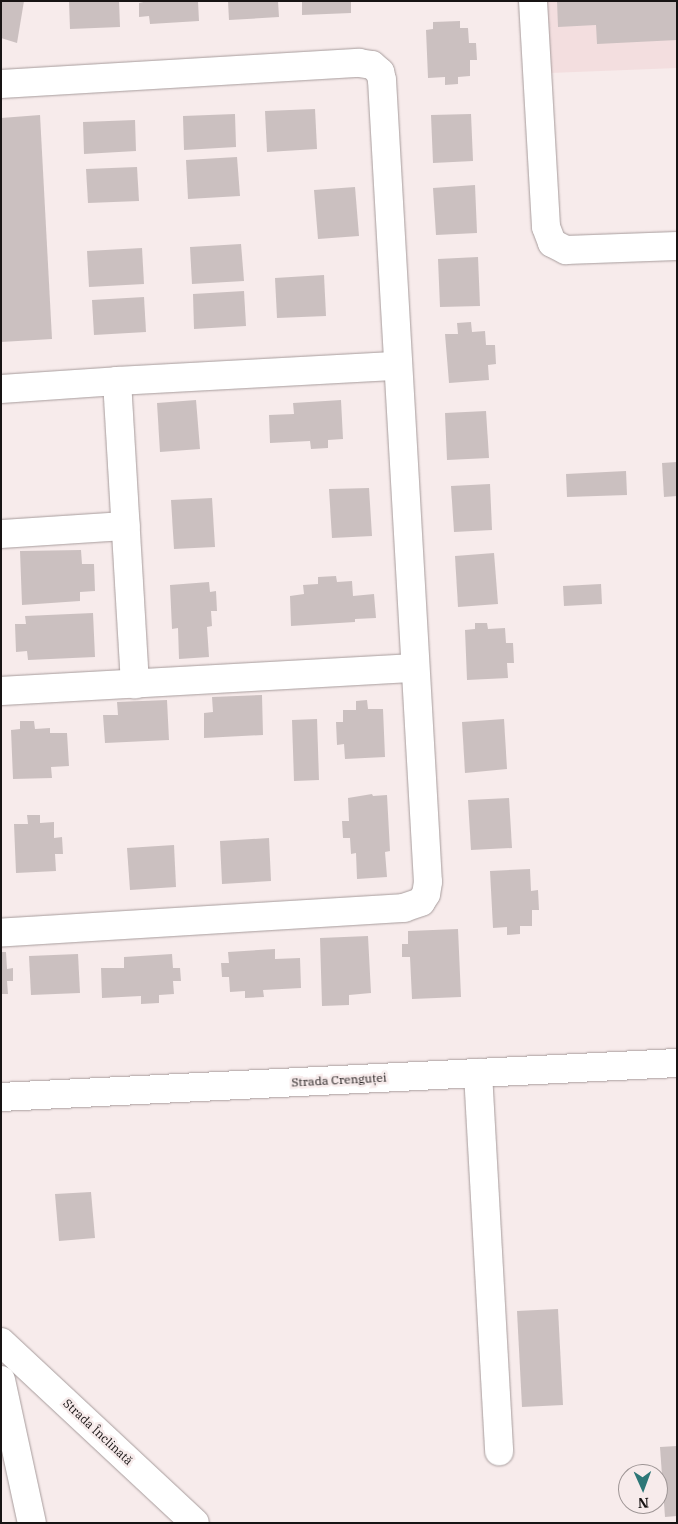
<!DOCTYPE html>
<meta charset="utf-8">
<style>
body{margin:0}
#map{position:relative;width:678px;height:1524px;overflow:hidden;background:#f7ebeb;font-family:"IBM Plex Serif",serif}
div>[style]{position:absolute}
.built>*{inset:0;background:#f3dedf}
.building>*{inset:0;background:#cbc0c0}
.roads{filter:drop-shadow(0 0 1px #a79c9c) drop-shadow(0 0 1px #a79c9c)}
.minor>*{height:28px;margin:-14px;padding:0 14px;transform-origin:14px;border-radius:14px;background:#fff}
span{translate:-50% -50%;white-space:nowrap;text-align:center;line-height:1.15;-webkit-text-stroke:5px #f7ebeb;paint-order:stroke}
.street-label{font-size:12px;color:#181414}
.frame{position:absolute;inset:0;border:2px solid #181414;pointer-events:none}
.north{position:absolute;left:618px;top:1464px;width:50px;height:50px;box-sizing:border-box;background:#f7ebeb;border:1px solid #9e9595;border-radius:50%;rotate:178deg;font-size:14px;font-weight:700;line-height:20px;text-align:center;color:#181414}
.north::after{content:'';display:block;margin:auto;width:18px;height:22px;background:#2d7777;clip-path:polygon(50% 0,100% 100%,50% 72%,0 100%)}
</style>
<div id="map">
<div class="built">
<i style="clip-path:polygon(546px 1px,677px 1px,677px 68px,550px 73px)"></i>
</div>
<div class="building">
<i style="clip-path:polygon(1px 1px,24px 1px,17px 43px,1px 38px)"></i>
<i style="clip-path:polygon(69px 1px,119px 1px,120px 27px,70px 29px)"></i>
<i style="clip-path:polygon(148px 1px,198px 1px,199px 21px,150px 24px,149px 16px,139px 17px,139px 3px)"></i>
<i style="clip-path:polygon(228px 1px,278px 1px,279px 17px,229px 20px)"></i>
<i style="clip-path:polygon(302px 1px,351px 1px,351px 13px,302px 15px)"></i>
<i style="clip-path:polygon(557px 1px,677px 1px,677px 40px,597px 44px,596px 25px,558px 27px)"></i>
<i style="clip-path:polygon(460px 21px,460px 28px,468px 28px,469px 43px,476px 43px,477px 60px,470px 60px,470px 76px,458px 77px,458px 84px,445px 85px,445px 77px,428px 78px,426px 30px,433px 29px,433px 22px)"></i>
<i style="clip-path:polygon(315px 109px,317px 149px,267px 152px,265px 111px)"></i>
<i style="clip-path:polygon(235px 114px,236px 147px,184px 150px,183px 116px)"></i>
<i style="clip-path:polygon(471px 114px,473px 161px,433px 163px,431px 115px)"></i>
<i style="clip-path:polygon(40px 115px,52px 339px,1px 342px,1px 118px)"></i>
<i style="clip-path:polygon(135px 120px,136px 151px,84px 154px,83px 122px)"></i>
<i style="clip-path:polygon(237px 157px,240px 196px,188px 199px,186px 160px)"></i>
<i style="clip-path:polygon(137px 167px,139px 201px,88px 203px,86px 169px)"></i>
<i style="clip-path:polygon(475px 185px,477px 233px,436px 235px,433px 188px)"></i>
<i style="clip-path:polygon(355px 187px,359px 236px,318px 239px,314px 190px)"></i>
<i style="clip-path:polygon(241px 244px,244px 281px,192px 284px,190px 247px)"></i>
<i style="clip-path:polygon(142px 248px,144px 284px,89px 287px,87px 251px)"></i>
<i style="clip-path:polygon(478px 257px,480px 306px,440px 307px,438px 259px)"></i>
<i style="clip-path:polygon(324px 275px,326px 316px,277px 318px,275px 278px)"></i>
<i style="clip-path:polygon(244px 291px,246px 326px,194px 329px,193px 294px)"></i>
<i style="clip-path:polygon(144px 297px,146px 332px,94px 335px,92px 300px)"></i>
<i style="clip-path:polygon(471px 322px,472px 332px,485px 331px,486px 345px,495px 345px,496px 364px,488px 365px,489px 380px,449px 383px,445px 334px,458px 334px,457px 323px)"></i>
<i style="clip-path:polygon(196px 400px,200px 449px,160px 452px,157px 403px)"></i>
<i style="clip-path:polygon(341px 400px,343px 439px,328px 440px,328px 448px,311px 449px,310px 441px,270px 443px,269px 415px,294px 414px,293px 403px)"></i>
<i style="clip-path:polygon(486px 411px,489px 458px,447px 460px,445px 413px)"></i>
<i style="clip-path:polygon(677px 462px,677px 496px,664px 497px,662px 463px)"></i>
<i style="clip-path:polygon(626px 471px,627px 495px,567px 497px,566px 474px)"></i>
<i style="clip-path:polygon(490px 484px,492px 530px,454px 532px,451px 486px)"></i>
<i style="clip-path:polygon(369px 488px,372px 536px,332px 538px,329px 489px)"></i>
<i style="clip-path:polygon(212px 498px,215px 547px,174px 549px,171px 500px)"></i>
<i style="clip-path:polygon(81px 550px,82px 564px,94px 564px,95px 591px,80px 592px,80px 601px,22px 605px,20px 551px)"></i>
<i style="clip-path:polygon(494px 553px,498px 604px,458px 607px,455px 556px)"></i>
<i style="clip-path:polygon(336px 576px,337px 582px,352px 581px,353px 596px,374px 594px,376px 618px,355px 619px,355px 622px,291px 626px,290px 596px,304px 594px,303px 585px,318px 584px,318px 577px)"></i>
<i style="clip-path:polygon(209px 582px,210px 592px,216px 591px,217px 611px,211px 611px,212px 626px,207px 627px,209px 657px,179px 659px,178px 628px,172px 629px,170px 585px)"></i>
<i style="clip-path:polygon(601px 584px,602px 604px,564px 606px,563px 586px)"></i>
<i style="clip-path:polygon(93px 613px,95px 657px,28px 660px,27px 651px,16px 652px,15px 624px,26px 624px,25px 616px)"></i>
<i style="clip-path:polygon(475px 623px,487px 623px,488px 629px,505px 628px,506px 643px,513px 643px,514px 663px,507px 663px,508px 678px,467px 680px,465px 630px,475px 629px)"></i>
<i style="clip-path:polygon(262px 695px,263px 735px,204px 738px,204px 713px,213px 712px,212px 697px)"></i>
<i style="clip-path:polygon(167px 700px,169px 740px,105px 743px,103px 715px,118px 715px,117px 702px)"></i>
<i style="clip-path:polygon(367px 700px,368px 709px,383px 709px,385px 757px,345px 759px,344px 744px,337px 745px,336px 722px,343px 722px,343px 710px,356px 710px,356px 701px)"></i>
<i style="clip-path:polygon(317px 719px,319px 780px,294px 781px,292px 720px)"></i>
<i style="clip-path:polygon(504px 719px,507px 769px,465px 773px,462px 722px)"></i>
<i style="clip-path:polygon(20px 721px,34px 721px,35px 729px,50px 728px,50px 733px,67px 733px,69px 766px,51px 767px,52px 778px,13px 779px,11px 730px,20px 729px)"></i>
<i style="clip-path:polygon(372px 794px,373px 796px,387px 795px,390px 851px,385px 852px,387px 877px,357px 879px,356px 853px,351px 854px,350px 838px,343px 838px,342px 821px,349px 821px,348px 798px)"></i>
<i style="clip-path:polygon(509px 798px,512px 848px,471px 850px,468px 800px)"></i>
<i style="clip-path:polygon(27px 815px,40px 815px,40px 823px,54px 822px,54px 838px,62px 837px,63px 854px,55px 854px,56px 871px,16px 873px,14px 824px,28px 824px)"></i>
<i style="clip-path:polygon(269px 838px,271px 881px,222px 884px,220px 841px)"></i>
<i style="clip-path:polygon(174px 845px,176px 887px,130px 890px,127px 848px)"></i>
<i style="clip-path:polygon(530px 869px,531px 891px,538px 890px,539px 910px,532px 910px,532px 926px,520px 926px,520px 934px,507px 935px,507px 927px,493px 928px,490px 871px)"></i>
<i style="clip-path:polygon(458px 929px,461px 997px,412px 999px,410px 957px,402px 957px,402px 944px,408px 944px,408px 931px)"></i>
<i style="clip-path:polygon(368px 936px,371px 993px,349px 995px,349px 1005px,322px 1006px,320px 938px)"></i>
<i style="clip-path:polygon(275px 949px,275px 959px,300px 958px,301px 988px,263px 990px,264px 997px,245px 998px,245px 991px,230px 992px,229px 977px,222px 977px,221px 963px,229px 963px,228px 952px)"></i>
<i style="clip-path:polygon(1px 952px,6px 952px,7px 969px,13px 968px,13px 981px,7px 981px,8px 994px,1px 994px)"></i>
<i style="clip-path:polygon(78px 954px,80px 993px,31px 995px,29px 956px)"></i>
<i style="clip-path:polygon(172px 954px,173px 968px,180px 968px,181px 981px,173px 981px,174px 994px,159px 995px,159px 1003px,141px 1004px,141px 996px,102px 998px,101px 968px,124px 968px,124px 957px)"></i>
<i style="clip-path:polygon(91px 1192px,95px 1238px,59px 1241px,55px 1194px)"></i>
<i style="clip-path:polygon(558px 1309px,563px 1405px,522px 1407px,517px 1311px)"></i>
<i style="clip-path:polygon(677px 1446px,677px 1516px,665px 1517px,660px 1447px)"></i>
</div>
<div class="roads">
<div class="minor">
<i style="left:533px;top:1px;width:226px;rotate:86.7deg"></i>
<i style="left:546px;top:227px;width:17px;rotate:69deg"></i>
<i style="left:552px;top:243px;width:16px;rotate:27deg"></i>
<i style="left:566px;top:250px;width:111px;rotate:-2.1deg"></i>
<i style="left:1px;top:84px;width:359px;rotate:-3.4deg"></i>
<i style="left:359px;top:63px;width:13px;rotate:9deg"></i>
<i style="left:372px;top:65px;width:11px;rotate:41deg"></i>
<i style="left:380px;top:72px;width:8px;rotate:76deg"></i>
<i style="left:382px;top:80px;width:803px;rotate:86.72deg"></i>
<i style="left:428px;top:882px;width:12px;rotate:99deg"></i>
<i style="left:426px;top:894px;width:9px;rotate:122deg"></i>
<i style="left:421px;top:902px;width:18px;rotate:161deg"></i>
<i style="left:404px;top:908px;width:404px;rotate:176.5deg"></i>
<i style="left:117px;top:381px;width:304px;rotate:86.6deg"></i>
<i style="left:1px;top:389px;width:116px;rotate:-3.9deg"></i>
<i style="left:117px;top:381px;width:281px;rotate:-3.1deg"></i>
<i style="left:1px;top:534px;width:125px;rotate:-3.7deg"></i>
<i style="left:1px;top:691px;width:414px;rotate:-3.2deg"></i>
<i style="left:478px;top:1073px;width:379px;rotate:86.8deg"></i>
<i style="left:1px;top:1097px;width:677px;rotate:-2.88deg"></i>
<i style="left:1px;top:1342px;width:265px;rotate:43deg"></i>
<i style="left:1px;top:1380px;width:146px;rotate:77.8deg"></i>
</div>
</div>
<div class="street-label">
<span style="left:339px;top:1080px;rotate:-3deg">Strada Crenguței</span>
<span style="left:98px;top:1432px;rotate:43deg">Strada Înclinată</span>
</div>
<div class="frame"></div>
<div class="north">N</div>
</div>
